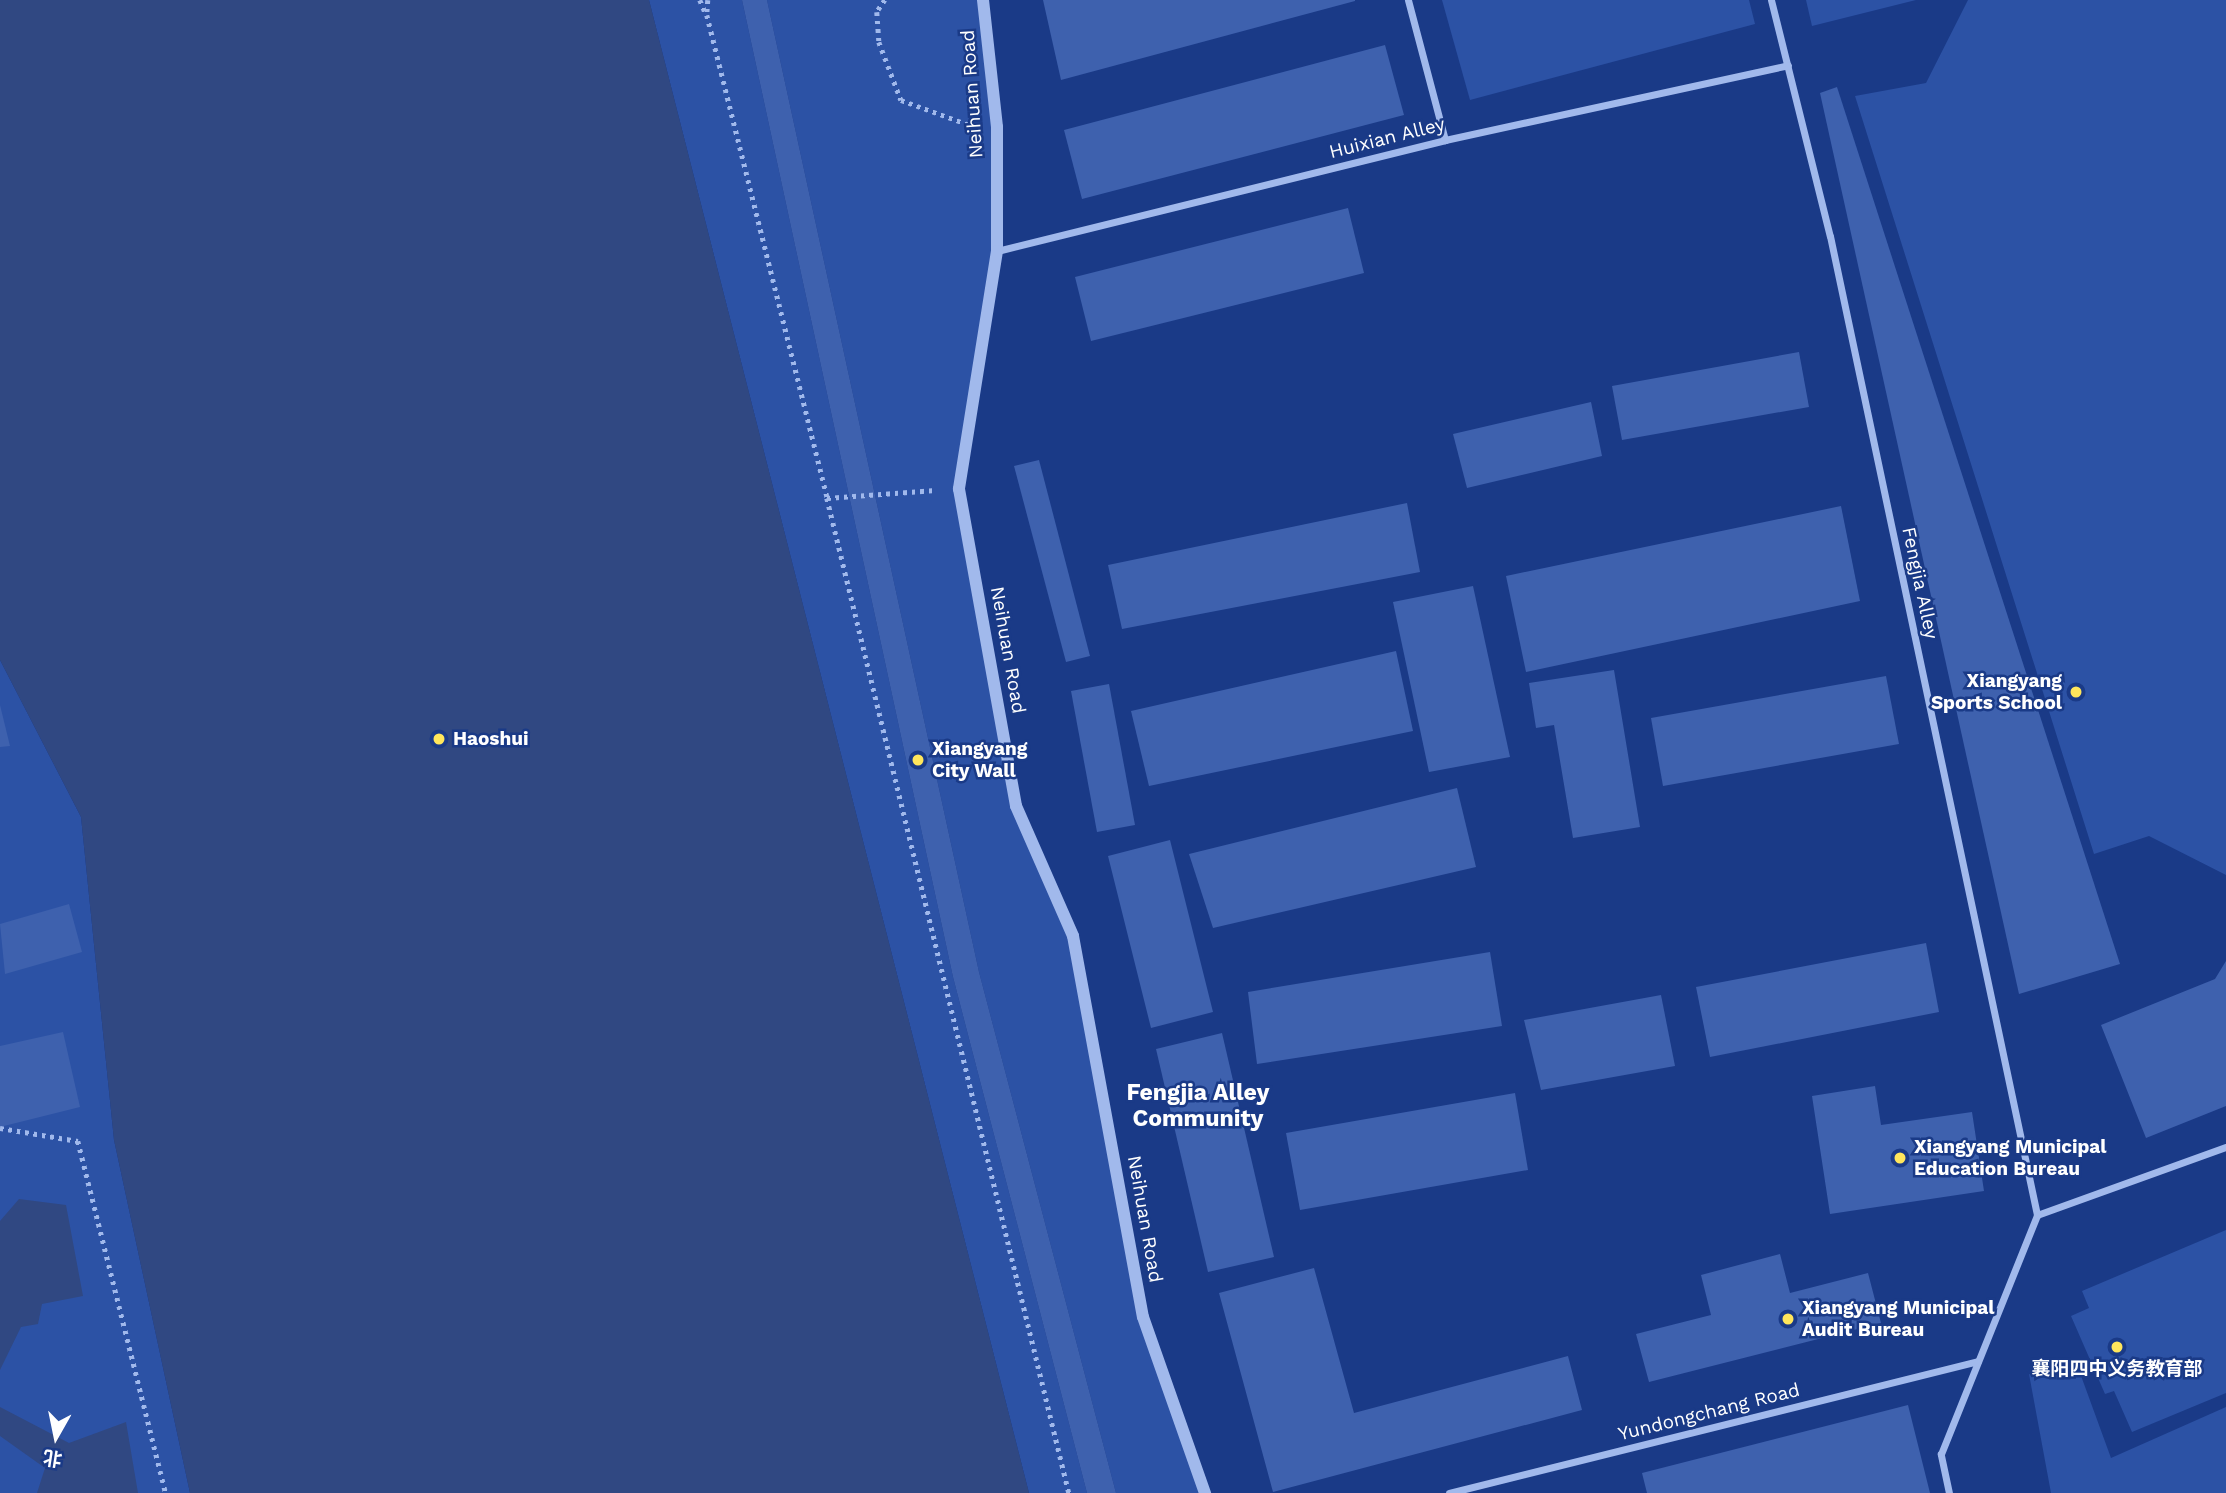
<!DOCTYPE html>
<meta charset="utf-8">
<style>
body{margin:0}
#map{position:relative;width:2226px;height:1493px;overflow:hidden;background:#1a3a87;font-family:"Work Sans","Noto Sans SC",sans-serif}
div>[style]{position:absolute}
.green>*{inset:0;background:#2c52a5}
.water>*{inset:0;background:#304882}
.building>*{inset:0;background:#3e61ae}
.path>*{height:4.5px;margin-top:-2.25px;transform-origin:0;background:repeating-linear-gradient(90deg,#a1b9ec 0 3.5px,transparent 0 8.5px)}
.minor>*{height:7px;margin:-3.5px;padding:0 3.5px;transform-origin:3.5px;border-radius:3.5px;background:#a1b9ec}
.tertiary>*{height:12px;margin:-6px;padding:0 6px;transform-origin:6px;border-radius:6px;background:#a1b9ec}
.dots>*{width:19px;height:19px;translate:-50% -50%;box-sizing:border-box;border:4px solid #1a3a87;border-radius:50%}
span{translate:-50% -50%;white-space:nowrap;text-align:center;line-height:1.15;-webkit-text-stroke:5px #1a3a87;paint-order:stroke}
.street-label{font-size:19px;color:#fff}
.poi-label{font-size:19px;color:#fff;font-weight:700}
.right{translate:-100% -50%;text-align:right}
.left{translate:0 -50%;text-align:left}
.quarter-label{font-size:23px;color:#fff;font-weight:700}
.north{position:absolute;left:21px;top:1402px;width:70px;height:70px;-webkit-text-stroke:5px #1a3a87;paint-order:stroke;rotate:189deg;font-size:19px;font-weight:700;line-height:28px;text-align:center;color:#fff}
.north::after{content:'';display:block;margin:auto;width:24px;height:32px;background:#fff;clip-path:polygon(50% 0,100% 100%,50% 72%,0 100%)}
</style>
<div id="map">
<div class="green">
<i style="clip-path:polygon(649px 0,742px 0,953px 977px,1087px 1493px,1029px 1493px)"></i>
<i style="clip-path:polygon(767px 0,983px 0,997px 127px,997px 251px,959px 489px,1016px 806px,1073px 936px,1143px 1317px,1205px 1493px,1116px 1493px,979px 972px)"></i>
<i style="clip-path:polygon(1442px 0,1749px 0,1755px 24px,1470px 100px)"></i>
<i style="clip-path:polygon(1806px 0,1916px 0,1812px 26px)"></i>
<i style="clip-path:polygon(1968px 0,2226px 0,2226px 875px,2149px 836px,2094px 854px,1855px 96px,1926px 83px)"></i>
<i style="clip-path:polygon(0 660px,81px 817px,114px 1140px,190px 1493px,0 1493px)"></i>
<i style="clip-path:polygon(2226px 1230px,2226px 1393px,2132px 1432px,2114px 1391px,2105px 1394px,2071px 1316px,2089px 1308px,2082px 1291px)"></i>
<i style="clip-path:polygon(2076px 1362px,2111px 1458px,2226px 1407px,2226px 1493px,2051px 1493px,2029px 1374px)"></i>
</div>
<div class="water">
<i style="clip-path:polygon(0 0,649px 0,1029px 1493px,190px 1493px,114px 1140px,81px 817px,0 660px)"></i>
<i style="clip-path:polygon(19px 1199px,66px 1205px,83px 1296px,42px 1304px,38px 1324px,21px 1327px,0 1370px,0 1221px)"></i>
<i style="clip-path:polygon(0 1407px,69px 1443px,126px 1422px,138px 1493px,37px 1493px,45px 1468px,0 1436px)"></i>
</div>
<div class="building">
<i style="clip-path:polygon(742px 0,767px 0,979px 972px,1116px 1493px,1087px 1493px,953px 977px)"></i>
<i style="clip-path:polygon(1043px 0,1355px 0,1355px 1px,1061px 80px)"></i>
<i style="clip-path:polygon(1385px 45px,1404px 115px,1082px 199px,1064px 130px)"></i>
<i style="clip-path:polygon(1837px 87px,2120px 964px,2019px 994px,1820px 93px)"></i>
<i style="clip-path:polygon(1348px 208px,1364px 273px,1091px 341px,1075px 277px)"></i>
<i style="clip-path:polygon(1799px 352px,1809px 407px,1622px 440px,1612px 386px)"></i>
<i style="clip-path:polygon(1591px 402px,1602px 456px,1467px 488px,1453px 434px)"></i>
<i style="clip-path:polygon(1039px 460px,1090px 656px,1066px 662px,1014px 466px)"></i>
<i style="clip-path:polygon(1407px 503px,1420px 572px,1122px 629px,1108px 565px)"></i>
<i style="clip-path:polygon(1841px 506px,1860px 601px,1526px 672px,1506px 576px)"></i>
<i style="clip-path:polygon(1473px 586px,1510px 757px,1429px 772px,1393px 602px)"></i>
<i style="clip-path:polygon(1396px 651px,1413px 731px,1149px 786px,1131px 711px)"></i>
<i style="clip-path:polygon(1614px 670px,1640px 827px,1573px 838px,1554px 725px,1536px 728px,1529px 683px)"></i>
<i style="clip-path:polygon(1886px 676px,1899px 744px,1663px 786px,1651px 718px)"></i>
<i style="clip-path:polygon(1109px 684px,1135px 825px,1097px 832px,1071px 691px)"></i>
<i style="clip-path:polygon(0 705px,10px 746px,0 747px)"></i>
<i style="clip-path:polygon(1457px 788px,1476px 867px,1213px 928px,1189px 854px)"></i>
<i style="clip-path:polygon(1170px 840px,1213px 1012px,1151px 1028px,1108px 856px)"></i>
<i style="clip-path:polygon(69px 904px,82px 952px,5px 974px,0 924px)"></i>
<i style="clip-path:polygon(1926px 943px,1939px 1012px,1710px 1057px,1696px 987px)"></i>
<i style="clip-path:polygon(1490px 952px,1502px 1026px,1257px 1064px,1248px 992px)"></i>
<i style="clip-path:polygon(2226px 961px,2226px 1106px,2146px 1138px,2101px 1025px,2215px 979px)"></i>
<i style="clip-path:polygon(1661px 995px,1675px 1066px,1541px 1090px,1524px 1020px)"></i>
<i style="clip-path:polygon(63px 1032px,80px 1107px,0 1127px,0 1046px)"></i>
<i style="clip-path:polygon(1222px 1033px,1274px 1257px,1208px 1272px,1156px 1049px)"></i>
<i style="clip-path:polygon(1875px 1086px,1881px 1125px,1972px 1112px,1984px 1191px,1830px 1214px,1812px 1096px)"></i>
<i style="clip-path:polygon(1515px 1093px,1528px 1170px,1300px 1210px,1286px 1133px)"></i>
<i style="clip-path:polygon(1780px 1254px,1790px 1293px,1868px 1273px,1881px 1323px,1649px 1382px,1636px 1334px,1711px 1315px,1701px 1275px)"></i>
<i style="clip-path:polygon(1314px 1268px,1354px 1413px,1568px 1356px,1582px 1410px,1273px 1492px,1219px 1293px)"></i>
<i style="clip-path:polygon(1908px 1405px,1930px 1493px,1647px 1493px,1642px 1473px)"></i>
</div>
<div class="path">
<i style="left:700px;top:0;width:15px;rotate:67deg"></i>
<i style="left:708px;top:0;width:15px;rotate:94deg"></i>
<i style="left:707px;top:15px;width:498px;rotate:76deg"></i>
<i style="left:827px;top:498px;width:109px;rotate:-4.2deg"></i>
<i style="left:885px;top:0;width:14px;rotate:124deg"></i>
<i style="left:877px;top:12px;width:30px;rotate:86deg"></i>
<i style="left:879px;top:42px;width:62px;rotate:69.2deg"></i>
<i style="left:901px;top:100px;width:79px;rotate:20deg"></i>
<i style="left:827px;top:498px;width:1024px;rotate:76.33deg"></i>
<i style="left:0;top:1128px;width:79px;rotate:9.5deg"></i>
<i style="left:78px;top:1141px;width:363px;rotate:76deg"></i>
</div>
<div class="minor">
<i style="left:1408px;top:0;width:145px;rotate:75.2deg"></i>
<i style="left:1771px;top:0;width:243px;rotate:76deg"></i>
<i style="left:1830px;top:236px;width:1001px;rotate:78.06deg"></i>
<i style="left:997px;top:251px;width:462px;rotate:-13.9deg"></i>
<i style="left:1445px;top:140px;width:351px;rotate:-12.3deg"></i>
<i style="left:1449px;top:1493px;width:545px;rotate:-14.01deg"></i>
<i style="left:1949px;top:1493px;width:40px;rotate:-102deg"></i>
<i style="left:1941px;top:1454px;width:258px;rotate:-68.1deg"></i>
<i style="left:2037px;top:1215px;width:201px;rotate:-19.8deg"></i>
</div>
<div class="tertiary">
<i style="left:983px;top:0;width:128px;rotate:83.7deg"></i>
<i style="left:997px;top:127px;width:124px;rotate:90deg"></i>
<i style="left:997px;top:251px;width:241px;rotate:99.1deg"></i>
<i style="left:959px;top:489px;width:322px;rotate:79.8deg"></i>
<i style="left:1016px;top:806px;width:142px;rotate:66.3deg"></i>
<i style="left:1073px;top:936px;width:387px;rotate:79.6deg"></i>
<i style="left:1143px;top:1317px;width:187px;rotate:70.6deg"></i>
</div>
<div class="dots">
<i style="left:2076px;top:692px;background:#ffe65c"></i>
<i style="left:439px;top:739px;background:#ffe65c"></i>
<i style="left:918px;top:760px;background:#ffe65c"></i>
<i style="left:1900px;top:1158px;background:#ffe65c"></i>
<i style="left:1788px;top:1319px;background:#ffe65c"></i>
<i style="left:2117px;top:1347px;background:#ffe65c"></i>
</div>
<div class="street-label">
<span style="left:972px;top:94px;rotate:-94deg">Neihuan Road</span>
<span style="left:1387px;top:138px;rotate:-14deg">Huixian Alley</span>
<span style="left:1920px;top:583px;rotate:78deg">Fengjia Alley</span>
<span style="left:1008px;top:650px;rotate:80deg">Neihuan Road</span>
<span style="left:1145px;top:1219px;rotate:80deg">Neihuan Road</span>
<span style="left:1709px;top:1412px;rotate:-14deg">Yundongchang Road</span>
</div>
<div class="poi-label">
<span class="right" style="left:2062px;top:692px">Xiangyang<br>Sports School</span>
<span class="left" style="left:453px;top:739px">Haoshui</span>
<span class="left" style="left:932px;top:760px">Xiangyang<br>City Wall</span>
<span class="left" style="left:1914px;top:1158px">Xiangyang Municipal<br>Education Bureau</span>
<span class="left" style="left:1802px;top:1319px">Xiangyang Municipal<br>Audit Bureau</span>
<span style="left:2117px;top:1369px">襄阳四中义务教育部</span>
</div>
<div class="quarter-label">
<span style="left:1198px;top:1106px">Fengjia Alley<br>Community</span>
</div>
<div class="north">北</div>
</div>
